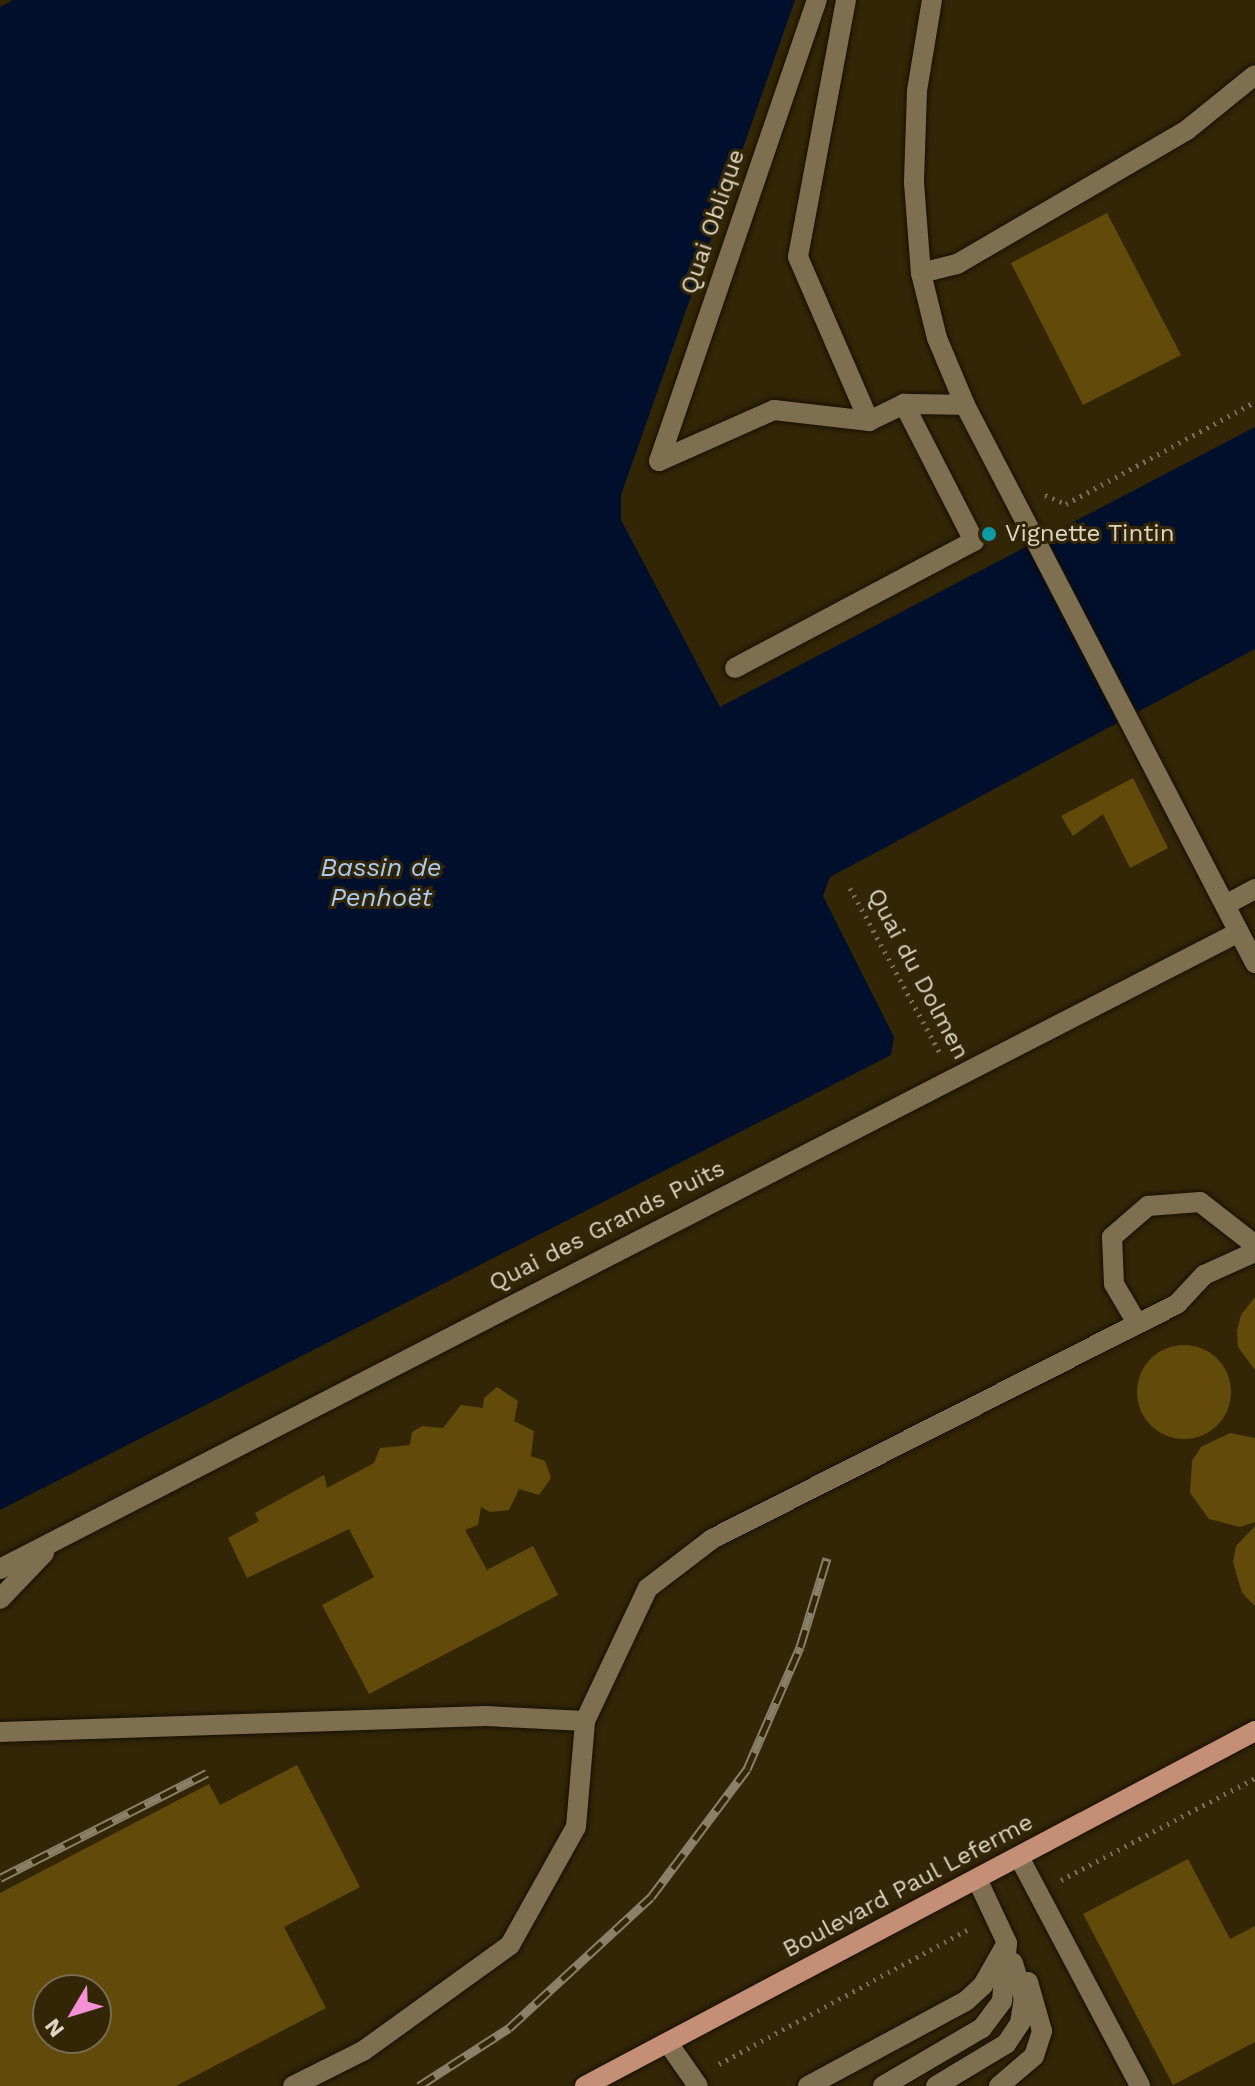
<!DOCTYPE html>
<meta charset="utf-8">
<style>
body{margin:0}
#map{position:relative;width:1255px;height:2086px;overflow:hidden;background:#322607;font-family:"Work Sans",sans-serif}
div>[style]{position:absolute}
.water>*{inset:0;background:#000f2c}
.building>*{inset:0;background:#624b0a}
.round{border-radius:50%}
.path>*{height:5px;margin-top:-2.5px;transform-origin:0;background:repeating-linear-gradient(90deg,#7b7057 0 2px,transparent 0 8px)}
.roads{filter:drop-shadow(0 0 2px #180f00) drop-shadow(0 0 2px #180f00)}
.minor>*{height:20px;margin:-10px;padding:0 10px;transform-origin:10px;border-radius:10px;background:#7d6f50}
.major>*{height:20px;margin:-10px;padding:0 10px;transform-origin:10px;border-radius:10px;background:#c48f76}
.rail>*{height:9px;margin-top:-4.5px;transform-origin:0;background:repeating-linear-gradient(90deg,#322607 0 18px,#8b8169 0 36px);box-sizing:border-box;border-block:2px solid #8b8169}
.dots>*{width:22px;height:22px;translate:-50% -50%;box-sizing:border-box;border:4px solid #322607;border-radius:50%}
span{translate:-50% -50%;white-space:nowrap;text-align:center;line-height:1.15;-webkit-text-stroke:6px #322607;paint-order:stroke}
.street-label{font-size:24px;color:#ddd5c4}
.poi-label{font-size:24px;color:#ddd5c4}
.left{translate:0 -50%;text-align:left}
.water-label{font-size:26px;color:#aacbf3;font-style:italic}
.north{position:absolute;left:32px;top:1974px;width:80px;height:80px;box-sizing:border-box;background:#322607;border:2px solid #766c53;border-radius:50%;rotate:232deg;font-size:22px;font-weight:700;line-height:32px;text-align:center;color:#ddd5c4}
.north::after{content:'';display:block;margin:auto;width:28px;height:36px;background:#f491d4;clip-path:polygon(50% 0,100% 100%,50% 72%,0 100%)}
</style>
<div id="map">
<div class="water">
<i style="clip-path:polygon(13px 0,795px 0,621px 495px,621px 520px,720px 707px,1255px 427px,1255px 649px,830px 877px,823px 896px,894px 1037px,891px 1055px,0 1510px,0 7px)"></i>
</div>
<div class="building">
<i style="clip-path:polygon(1107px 213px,1181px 355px,1083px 405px,1011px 263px)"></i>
<i style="clip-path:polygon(1133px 778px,1168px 848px,1130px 868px,1103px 814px,1073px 836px,1061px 816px)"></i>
<i style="clip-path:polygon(1255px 1297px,1255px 1370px,1238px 1347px,1237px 1331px,1241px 1315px)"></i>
<i class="round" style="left:1137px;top:1345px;width:94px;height:94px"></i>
<i style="clip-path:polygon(497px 1387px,518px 1401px,514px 1421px,534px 1431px,531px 1456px,545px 1461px,551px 1478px,539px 1495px,519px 1489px,509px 1510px,490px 1512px,481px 1507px,478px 1525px,465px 1530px,487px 1570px,533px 1546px,558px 1595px,369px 1694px,322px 1605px,374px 1577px,349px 1529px,247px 1578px,228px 1538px,259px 1521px,255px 1513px,324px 1475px,327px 1488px,374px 1463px,380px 1448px,410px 1445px,412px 1432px,422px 1426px,443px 1428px,461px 1405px,483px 1408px,484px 1398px)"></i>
<i style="clip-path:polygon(1230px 1433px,1255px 1438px,1255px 1522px,1240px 1527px,1209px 1519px,1190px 1493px,1192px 1461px,1201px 1447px)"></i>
<i style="clip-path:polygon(1255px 1526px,1255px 1606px,1242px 1593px,1233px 1562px,1236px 1546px)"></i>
<i style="clip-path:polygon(evenodd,297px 1765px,360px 1887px,284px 1927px,326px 2008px,176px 2086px,0 2086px,0 1893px,209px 1784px,220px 1805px,297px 1765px,48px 1990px,96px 1990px,96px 2038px,48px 2038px,48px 1990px)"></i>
<i style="clip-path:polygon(1188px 1859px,1230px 1939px,1255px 1926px,1255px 2042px,1173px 2085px,1083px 1914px)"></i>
</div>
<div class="path">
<i style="left:1045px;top:495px;width:23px;rotate:23deg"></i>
<i style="left:1066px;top:504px;width:215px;rotate:-28.4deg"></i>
<i style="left:850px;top:888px;width:188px;rotate:61.4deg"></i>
<i style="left:1061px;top:1880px;width:219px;rotate:-27.7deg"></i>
<i style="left:719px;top:2064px;width:282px;rotate:-28.4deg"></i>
</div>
<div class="roads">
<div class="minor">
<i style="left:846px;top:0;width:261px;rotate:100.6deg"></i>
<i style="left:798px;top:257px;width:179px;rotate:66.6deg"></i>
<i style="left:932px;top:0;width:92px;rotate:99.4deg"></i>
<i style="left:917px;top:91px;width:92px;rotate:91.9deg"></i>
<i style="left:914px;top:183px;width:90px;rotate:85.6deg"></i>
<i style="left:921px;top:273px;width:67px;rotate:76.2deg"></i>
<i style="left:937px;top:338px;width:73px;rotate:67.3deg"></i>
<i style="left:965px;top:405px;width:629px;rotate:62.54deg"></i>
<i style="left:921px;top:273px;width:37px;rotate:-14deg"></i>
<i style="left:957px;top:264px;width:266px;rotate:-30.2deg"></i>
<i style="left:1187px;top:130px;width:87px;rotate:-39deg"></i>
<i style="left:659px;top:461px;width:487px;rotate:-71.1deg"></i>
<i style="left:659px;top:461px;width:126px;rotate:-23.9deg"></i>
<i style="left:774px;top:410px;width:96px;rotate:6.6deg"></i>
<i style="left:869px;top:421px;width:39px;rotate:-26deg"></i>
<i style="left:904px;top:404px;width:61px;rotate:0.9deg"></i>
<i style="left:735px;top:668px;width:271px;rotate:-28deg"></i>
<i style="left:974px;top:541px;width:154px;rotate:-117.1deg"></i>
<i style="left:1225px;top:905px;width:34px;rotate:-28deg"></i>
<i style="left:1137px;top:1323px;width:45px;rotate:-120.5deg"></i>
<i style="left:1114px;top:1284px;width:47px;rotate:-92.4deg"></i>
<i style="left:1112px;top:1237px;width:48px;rotate:-40.7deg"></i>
<i style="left:1148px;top:1206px;width:52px;rotate:-4.4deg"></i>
<i style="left:1200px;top:1202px;width:70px;rotate:38deg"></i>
<i style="left:0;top:1569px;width:1393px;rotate:-27.21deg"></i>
<i style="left:0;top:1599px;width:64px;rotate:-46.3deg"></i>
<i style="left:0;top:1732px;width:486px;rotate:-1.9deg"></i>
<i style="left:486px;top:1716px;width:99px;rotate:2.9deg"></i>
<i style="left:1019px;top:1857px;width:259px;rotate:62.1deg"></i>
<i style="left:668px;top:2043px;width:52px;rotate:55.1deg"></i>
<i style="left:293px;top:2086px;width:78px;rotate:-26.6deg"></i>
<i style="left:363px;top:2051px;width:181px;rotate:-35.8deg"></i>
<i style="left:510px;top:1945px;width:135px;rotate:-60.8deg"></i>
<i style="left:576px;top:1827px;width:106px;rotate:-85.1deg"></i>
<i style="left:585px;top:1721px;width:147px;rotate:-64.7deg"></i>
<i style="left:648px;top:1588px;width:81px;rotate:-37.4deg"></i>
<i style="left:712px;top:1539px;width:521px;rotate:-26.81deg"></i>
<i style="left:1177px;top:1304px;width:40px;rotate:-47deg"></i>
<i style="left:1204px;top:1275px;width:56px;rotate:-24.3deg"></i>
<i style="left:808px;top:2086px;width:179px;rotate:-28.3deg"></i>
<i style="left:966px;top:2001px;width:23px;rotate:-43deg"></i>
<i style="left:983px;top:1985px;width:48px;rotate:-60.3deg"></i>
<i style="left:1007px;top:1943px;width:71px;rotate:-115.1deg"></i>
<i style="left:883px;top:2086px;width:115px;rotate:-30.4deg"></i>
<i style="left:982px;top:2028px;width:34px;rotate:-53deg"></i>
<i style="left:1002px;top:2001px;width:58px;rotate:-85.1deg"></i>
<i style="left:936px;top:2086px;width:82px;rotate:-31deg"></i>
<i style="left:1006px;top:2044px;width:25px;rotate:-56deg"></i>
<i style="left:1020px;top:2023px;width:24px;rotate:-81deg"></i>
<i style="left:1024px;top:1999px;width:38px;rotate:-107deg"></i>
<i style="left:999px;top:2086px;width:46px;rotate:-40.6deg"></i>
<i style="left:1034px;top:2056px;width:26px;rotate:-72deg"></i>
<i style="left:1042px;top:2031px;width:51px;rotate:-105.9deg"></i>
</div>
<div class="major">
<i style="left:585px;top:2086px;width:758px;rotate:-27.92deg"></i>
</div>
</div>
<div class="rail">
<i style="left:0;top:1878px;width:232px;rotate:-26.9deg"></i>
<i style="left:419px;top:2086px;width:107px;rotate:-32.8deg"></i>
<i style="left:509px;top:2028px;width:193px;rotate:-42.7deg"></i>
<i style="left:651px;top:1897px;width:160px;rotate:-53.1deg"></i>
<i style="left:747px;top:1769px;width:133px;rotate:-66.5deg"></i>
<i style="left:800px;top:1647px;width:93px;rotate:-73.1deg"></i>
</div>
<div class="dots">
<i style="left:989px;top:534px;background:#0f9aa8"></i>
</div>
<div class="street-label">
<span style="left:713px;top:222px;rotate:-71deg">Quai Oblique</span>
<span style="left:918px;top:974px;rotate:62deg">Quai du Dolmen</span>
<span style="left:607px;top:1226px;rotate:-27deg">Quai des Grands Puits</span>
<span style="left:908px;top:1886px;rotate:-28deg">Boulevard Paul Leferme</span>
</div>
<div class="poi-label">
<span class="left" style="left:1005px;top:534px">Vignette Tintin</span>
</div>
<div class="water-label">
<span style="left:381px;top:883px">Bassin de<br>Penhoët</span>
</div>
<div class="north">N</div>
</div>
